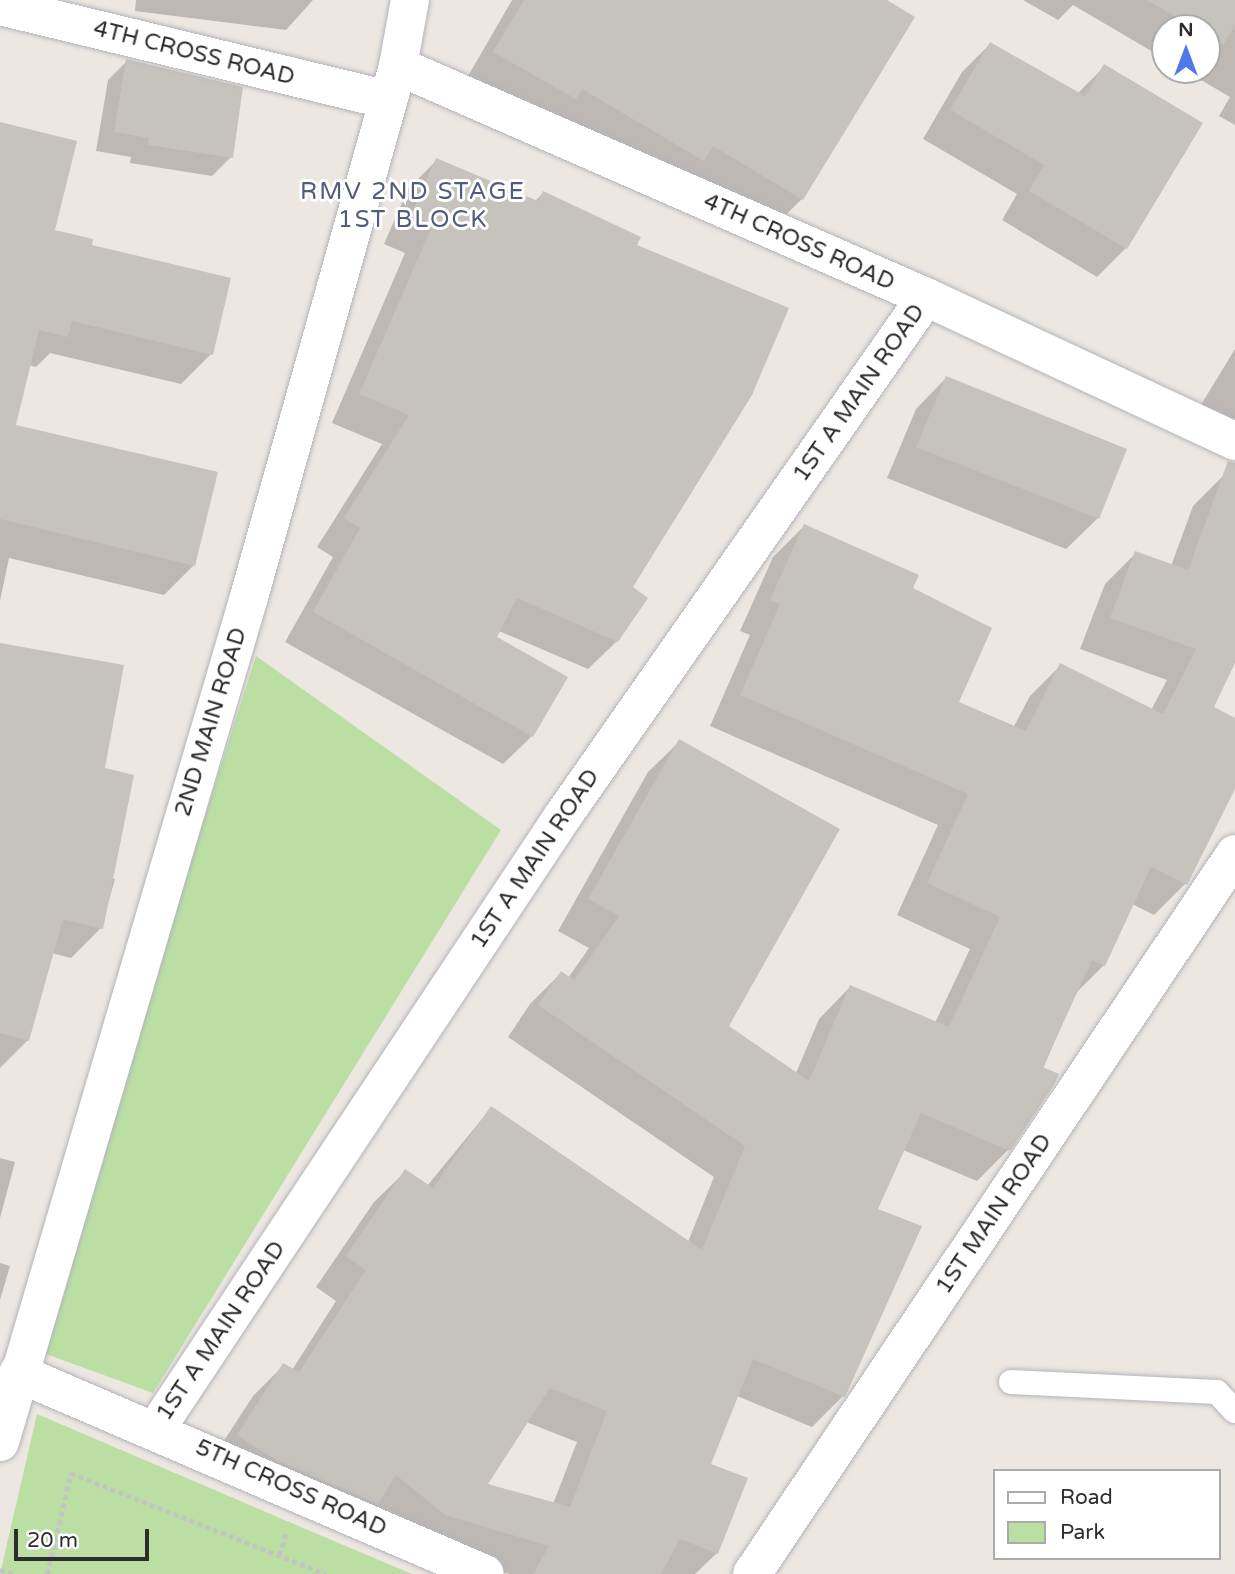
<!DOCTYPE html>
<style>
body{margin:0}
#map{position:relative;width:1235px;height:1574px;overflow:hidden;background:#ede7e1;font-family:"Varela Round",sans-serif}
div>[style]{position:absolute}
.green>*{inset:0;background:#bbdfa3}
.shadow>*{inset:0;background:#0003}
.building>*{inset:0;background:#c6c2bc}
.path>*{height:4.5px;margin-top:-2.25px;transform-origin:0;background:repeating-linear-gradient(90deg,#c4c4c4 0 5px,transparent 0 8.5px)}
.roads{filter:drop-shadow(0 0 2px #b1b4bc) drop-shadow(0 0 2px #b1b4bc)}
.lane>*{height:24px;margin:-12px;padding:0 12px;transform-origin:12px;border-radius:12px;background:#fff}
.street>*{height:38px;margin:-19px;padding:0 19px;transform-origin:19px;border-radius:19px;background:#fff}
span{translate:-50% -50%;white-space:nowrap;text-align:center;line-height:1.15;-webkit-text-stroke:6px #fff;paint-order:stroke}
.street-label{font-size:23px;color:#2d2d2d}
.neighbourhood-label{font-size:24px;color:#515b7b;letter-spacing:2px}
.legend{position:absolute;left:993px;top:1469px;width:228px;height:91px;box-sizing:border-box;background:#fff;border:2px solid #ababab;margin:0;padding:9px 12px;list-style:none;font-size:21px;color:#2d2d2d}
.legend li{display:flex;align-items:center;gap:14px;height:35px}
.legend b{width:35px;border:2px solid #ababab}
.north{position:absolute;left:1151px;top:14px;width:70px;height:70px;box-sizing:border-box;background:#fff;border:2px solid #ababab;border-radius:50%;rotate:0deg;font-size:19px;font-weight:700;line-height:28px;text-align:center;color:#2d2d2d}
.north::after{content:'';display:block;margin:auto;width:24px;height:32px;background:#5077ec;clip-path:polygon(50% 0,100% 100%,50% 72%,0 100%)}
.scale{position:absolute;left:14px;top:1529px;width:135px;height:32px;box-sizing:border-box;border:4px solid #2d2d2d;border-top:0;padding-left:9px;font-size:21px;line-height:24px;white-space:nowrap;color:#2d2d2d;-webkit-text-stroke:5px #fff;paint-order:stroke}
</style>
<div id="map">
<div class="green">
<i style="clip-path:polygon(256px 656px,501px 830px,153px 1393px,35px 1350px)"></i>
<i style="clip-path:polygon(37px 1414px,289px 1522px,412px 1574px,0 1574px)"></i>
</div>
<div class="shadow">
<i style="clip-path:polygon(136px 0,313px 0,286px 30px,135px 11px)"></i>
<i style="clip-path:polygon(512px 0,883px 0,802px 199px,771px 229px,464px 83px)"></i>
<i style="clip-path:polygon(1023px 0,1235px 0,1235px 125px,1219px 116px,1230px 97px,1184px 70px,1207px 70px,1207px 28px,1165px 28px,1165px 59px,1073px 5px,1058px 20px)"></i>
<i style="clip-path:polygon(990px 44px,1077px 94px,1105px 66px,1126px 248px,1097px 277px,1002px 220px,1017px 194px,923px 139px,962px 72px)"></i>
<i style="clip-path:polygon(127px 61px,231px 157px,212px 176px,130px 163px,131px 157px,96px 151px,108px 80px)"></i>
<i style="clip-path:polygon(0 124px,53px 231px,89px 246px,211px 354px,181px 384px,50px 353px,36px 367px,28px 365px,14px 426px,194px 565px,164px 595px,9px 558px,0 601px)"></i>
<i style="clip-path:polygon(437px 160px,534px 202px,543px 193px,635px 246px,630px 588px,617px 641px,588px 669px,499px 631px,495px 638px,532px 736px,503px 764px,285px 642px,333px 557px,317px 547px,382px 444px,332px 423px,405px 253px,384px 244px,408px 189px)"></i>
<i style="clip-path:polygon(1235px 349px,1235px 430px,1199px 408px)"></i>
<i style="clip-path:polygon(946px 378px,1125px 450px,1097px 519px,1066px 549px,887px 478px,916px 409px)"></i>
<i style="clip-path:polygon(evenodd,1224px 475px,1235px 479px,1235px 645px,1212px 708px,1235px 720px,1235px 785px,1185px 884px,1154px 915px,1132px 904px,1104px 965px,1075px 994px,1008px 1150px,977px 1181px,903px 1150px,876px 1209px,843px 1396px,812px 1427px,737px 1396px,709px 1465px,717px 1553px,695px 1574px,510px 1574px,414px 1546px,207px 1467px,253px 1396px,284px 1365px,292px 1370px,336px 1301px,316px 1287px,374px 1202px,406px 1171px,427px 1186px,491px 1108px,688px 1242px,714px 1177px,508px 1037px,530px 1004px,561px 973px,568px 978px,589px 948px,558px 931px,648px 772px,680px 741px,727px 1026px,796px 1073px,819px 1019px,850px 987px,935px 1023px,970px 949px,897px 915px,938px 825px,710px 726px,750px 635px,740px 631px,773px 557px,804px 526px,911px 589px,957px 703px,1013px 728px,1030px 696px,1061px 665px,1151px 710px,1167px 680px,1080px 649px,1105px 584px,1136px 553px,1171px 566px,1193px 506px,1224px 475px,526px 1422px,577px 1442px,553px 1504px,485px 1485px,526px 1422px)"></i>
<i style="clip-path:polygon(0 645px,103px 769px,106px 877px,115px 879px,101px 928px,71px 958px,51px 953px,28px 1040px,0 1068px)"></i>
<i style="clip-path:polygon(0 1158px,15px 1162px,0 1218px)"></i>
<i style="clip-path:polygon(0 1263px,10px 1266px,0 1300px)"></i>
</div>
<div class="building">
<i style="clip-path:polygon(524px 0,887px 0,915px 17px,803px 200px,713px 146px,704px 161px,582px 89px,576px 99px,493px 52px)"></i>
<i style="clip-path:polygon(1147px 0,1235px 0,1235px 25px,1223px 45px,1207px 35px,1207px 28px,1195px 28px)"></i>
<i style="clip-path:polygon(990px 42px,1085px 96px,1104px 64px,1203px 123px,1127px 249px,1029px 191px,1044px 165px,950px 110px)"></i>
<i style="clip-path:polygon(126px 59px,243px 87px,233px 158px,148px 145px,149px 138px,114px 132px)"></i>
<i style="clip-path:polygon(0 122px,77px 141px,55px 230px,93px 239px,92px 245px,231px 278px,213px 355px,72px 321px,68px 337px,39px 330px,16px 425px,218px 472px,195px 566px,0 519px)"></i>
<i style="clip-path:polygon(436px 158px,538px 201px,543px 191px,641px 237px,637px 245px,789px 308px,752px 395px,633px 587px,648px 598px,618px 642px,517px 598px,497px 637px,568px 677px,533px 737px,313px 612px,360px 528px,344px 518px,409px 415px,359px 394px,433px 224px,411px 215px)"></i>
<i style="clip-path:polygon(946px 376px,1127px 449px,1099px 519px,916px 447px)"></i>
<i style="clip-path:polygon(evenodd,1228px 461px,1235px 463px,1235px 663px,1214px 707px,1235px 718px,1235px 789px,1187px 885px,1151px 867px,1105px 966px,1092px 960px,1043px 1067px,1059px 1074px,1055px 1083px,1010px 1151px,921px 1113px,878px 1209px,922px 1226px,845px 1397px,753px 1359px,711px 1464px,748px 1478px,718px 1554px,680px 1539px,661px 1574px,533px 1574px,549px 1546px,445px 1515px,396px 1475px,378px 1504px,277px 1461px,237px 1435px,283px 1363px,299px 1372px,366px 1270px,346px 1256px,405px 1169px,433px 1188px,491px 1106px,702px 1250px,745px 1146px,538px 1005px,561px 971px,574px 980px,619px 916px,588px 899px,679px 739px,840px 829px,729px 1026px,809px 1081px,850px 985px,949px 1027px,1000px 917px,927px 883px,968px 794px,740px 695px,780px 604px,770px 600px,804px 524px,919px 575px,913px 588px,992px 628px,959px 702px,1026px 731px,1060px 663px,1163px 714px,1196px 649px,1110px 618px,1135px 551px,1188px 570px,1228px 461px,550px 1388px,607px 1411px,570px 1507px,488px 1484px,550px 1388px)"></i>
<i style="clip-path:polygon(0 643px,124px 665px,105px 768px,134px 775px,103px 929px,63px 919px,29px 1041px,0 1033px)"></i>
</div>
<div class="path">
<i style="left:279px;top:1555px;width:23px;rotate:-72deg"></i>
<i style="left:0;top:1570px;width:16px;rotate:15deg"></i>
<i style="left:47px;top:1574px;width:104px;rotate:-76.6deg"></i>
<i style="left:71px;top:1473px;width:274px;rotate:21.6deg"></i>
</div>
<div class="roads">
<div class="lane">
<i style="left:1011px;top:1382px;width:206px;rotate:2.8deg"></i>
<i style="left:1217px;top:1392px;width:26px;rotate:47deg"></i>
</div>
<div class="street">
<i style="left:0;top:6px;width:399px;rotate:13.6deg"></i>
<i style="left:398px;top:66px;width:576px;rotate:23.63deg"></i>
<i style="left:926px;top:297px;width:341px;rotate:25deg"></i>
<i style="left:18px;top:1373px;width:508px;rotate:23.29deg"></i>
<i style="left:156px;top:1429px;width:736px;rotate:-56.42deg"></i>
<i style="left:563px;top:816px;width:633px;rotate:-55.03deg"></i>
<i style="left:0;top:1442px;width:881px;rotate:-73.58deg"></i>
<i style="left:249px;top:597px;width:552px;rotate:-74.33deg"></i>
<i style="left:398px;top:66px;width:67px;rotate:-79.7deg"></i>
<i style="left:752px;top:1574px;width:867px;rotate:-56.14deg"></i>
</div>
</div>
<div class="street-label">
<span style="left:194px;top:53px;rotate:14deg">4TH CROSS ROAD</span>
<span style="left:799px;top:242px;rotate:24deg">4TH CROSS ROAD</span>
<span style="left:859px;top:393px;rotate:-55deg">1ST A MAIN ROAD</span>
<span style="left:211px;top:722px;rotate:-73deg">2ND MAIN ROAD</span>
<span style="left:535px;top:859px;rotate:-56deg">1ST A MAIN ROAD</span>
<span style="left:994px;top:1214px;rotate:-56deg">1ST MAIN ROAD</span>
<span style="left:221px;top:1331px;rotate:-56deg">1ST A MAIN ROAD</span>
<span style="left:291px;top:1488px;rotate:24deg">5TH CROSS ROAD</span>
</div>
<div class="neighbourhood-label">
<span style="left:413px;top:206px">RMV 2ND STAGE<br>1ST BLOCK</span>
</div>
<ul class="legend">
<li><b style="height:9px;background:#fff"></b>Road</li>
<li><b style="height:19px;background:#bbdfa3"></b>Park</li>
</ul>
<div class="north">N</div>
<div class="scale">20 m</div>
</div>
